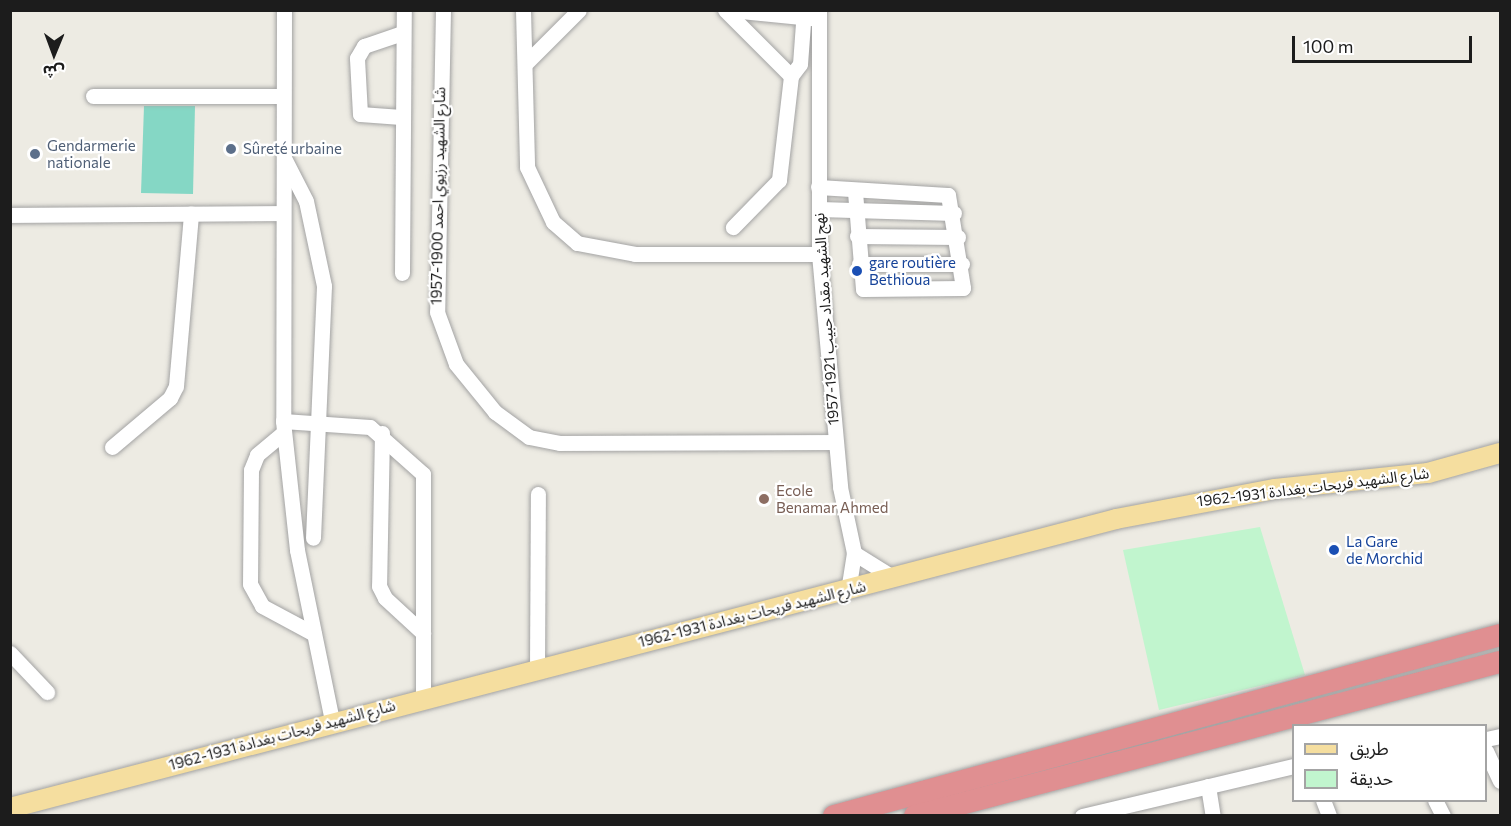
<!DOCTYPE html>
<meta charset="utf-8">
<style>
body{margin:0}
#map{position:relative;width:1511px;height:826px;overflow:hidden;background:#edebe3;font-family:Commissioner,"Noto Sans Arabic",sans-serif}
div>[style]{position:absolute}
.park>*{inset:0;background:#c1f5ce}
.pitch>*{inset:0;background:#85d7c5}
.roads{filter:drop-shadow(0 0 2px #a3a3a3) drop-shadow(0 0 2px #a3a3a3)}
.minor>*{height:15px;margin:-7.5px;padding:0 7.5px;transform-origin:7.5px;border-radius:7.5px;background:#fff}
.major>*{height:20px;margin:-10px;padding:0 10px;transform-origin:10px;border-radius:10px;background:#f5de9f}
.highway>*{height:22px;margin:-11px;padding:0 11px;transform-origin:11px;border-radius:11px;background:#e08f91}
.dots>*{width:16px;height:16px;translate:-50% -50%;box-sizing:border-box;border:3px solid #fff;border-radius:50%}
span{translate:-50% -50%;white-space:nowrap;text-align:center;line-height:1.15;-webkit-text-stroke:4.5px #fff;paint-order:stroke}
.service-label{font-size:15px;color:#4e5e75}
.left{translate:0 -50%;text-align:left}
.street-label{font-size:15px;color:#1c1c1c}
.transit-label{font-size:15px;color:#164399}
.education-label{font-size:15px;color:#785e54}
.frame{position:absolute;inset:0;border:12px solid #1c1c1c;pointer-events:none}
.legend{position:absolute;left:1292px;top:724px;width:195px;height:78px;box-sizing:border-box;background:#fff;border:2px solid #a4a4a4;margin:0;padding:8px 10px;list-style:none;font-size:18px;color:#1c1c1c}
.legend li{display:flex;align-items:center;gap:12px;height:30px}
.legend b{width:30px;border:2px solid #a4a4a4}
.north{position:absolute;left:24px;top:24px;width:60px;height:60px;-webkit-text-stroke:4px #fff;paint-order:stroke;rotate:181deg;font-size:16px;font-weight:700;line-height:24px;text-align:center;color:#1c1c1c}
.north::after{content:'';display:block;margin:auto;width:21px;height:27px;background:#1c1c1c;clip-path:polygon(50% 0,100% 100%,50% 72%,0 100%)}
.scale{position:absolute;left:1292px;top:36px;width:180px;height:27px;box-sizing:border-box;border:3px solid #1c1c1c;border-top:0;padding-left:8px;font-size:18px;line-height:21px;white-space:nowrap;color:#1c1c1c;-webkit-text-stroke:4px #fff;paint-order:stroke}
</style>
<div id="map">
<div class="park">
<i style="clip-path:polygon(1260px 527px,1305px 675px,1159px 710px,1123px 550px)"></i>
</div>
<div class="pitch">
<i style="clip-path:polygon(144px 106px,195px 106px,193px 194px,141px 193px)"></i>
</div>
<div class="roads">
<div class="minor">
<i style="left:284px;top:10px;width:411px;rotate:90.1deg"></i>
<i style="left:283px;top:421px;width:130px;rotate:83.8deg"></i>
<i style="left:297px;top:550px;width:175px;rotate:78.4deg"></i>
<i style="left:443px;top:10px;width:302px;rotate:91.1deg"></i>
<i style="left:437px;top:312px;width:55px;rotate:69.9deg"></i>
<i style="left:456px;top:364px;width:62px;rotate:50.9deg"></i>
<i style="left:495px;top:412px;width:42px;rotate:36.3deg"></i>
<i style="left:529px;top:437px;width:32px;rotate:11deg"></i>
<i style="left:560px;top:443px;width:274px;rotate:-0.2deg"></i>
<i style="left:523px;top:10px;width:157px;rotate:88.5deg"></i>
<i style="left:527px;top:167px;width:61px;rotate:64.7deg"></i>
<i style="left:553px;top:222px;width:32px;rotate:41deg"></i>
<i style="left:577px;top:243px;width:59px;rotate:10.7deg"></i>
<i style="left:635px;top:254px;width:184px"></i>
<i style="left:725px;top:10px;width:93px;rotate:45deg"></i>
<i style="left:791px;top:76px;width:105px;rotate:96.6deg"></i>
<i style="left:779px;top:180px;width:66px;rotate:134.4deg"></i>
<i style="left:731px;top:10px;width:88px;rotate:5.8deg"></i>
<i style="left:819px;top:10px;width:244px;rotate:90deg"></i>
<i style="left:819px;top:254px;width:234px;rotate:84.8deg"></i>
<i style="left:840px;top:487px;width:67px;rotate:78deg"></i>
<i style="left:854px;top:553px;width:38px;rotate:99deg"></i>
<i style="left:525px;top:64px;width:76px;rotate:-45deg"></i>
<i style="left:791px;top:76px;width:15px;rotate:-53deg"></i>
<i style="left:800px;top:64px;width:54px;rotate:-85.8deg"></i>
<i style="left:93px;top:96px;width:190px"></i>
<i style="left:401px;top:117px;width:41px;rotate:-175.8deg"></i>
<i style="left:360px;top:114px;width:56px;rotate:-93.1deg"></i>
<i style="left:357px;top:58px;width:14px;rotate:-60deg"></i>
<i style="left:364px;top:46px;width:40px;rotate:-18.9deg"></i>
<i style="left:284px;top:158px;width:48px;rotate:62.9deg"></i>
<i style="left:306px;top:201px;width:87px;rotate:78deg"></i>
<i style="left:324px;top:286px;width:252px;rotate:92.5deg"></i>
<i style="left:818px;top:187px;width:130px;rotate:3.5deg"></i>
<i style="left:948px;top:195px;width:94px;rotate:80.8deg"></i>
<i style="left:963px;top:288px;width:100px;rotate:179.4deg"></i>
<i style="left:863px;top:289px;width:97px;rotate:-94.7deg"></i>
<i style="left:819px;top:209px;width:135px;rotate:1.7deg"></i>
<i style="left:10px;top:215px;width:273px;rotate:-0.4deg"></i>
<i style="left:857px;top:236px;width:101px;rotate:0.6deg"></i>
<i style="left:859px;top:264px;width:103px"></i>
<i style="left:402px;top:273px;width:263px;rotate:-89.6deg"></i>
<i style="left:283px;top:421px;width:87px;rotate:3.9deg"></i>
<i style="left:370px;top:427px;width:71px;rotate:41.6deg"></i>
<i style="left:423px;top:474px;width:224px;rotate:90deg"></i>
<i style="left:283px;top:433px;width:34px;rotate:140deg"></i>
<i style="left:257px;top:455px;width:16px;rotate:112deg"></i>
<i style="left:251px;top:470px;width:114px;rotate:90.5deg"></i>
<i style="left:250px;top:584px;width:25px;rotate:61deg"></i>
<i style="left:262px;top:606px;width:59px;rotate:28.3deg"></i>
<i style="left:382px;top:433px;width:153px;rotate:91.1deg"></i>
<i style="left:379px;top:586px;width:13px;rotate:63deg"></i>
<i style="left:385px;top:598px;width:52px;rotate:42.6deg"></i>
<i style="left:112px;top:447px;width:76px;rotate:-40.2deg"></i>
<i style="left:170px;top:398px;width:13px;rotate:-63deg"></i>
<i style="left:176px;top:386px;width:173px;rotate:-85deg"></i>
<i style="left:854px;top:553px;width:47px;rotate:32deg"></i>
<i style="left:10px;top:653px;width:54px;rotate:46.5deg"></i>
<i style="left:537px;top:669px;width:175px;rotate:-89.7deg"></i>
<i style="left:1486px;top:739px;width:14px;rotate:-12deg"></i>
<i style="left:1486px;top:751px;width:33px;rotate:65deg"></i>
<i style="left:1208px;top:786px;width:30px;rotate:81deg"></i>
<i style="left:1323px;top:800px;width:17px;rotate:69deg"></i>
<i style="left:1435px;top:800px;width:18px;rotate:63deg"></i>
<i style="left:1082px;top:816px;width:218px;rotate:-13.3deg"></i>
</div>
<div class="major">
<i style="left:10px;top:808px;width:1143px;rotate:-14.64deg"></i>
<i style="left:1116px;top:519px;width:162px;rotate:-10.7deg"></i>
<i style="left:1275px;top:489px;width:154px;rotate:-6deg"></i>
<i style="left:1428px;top:473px;width:75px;rotate:-15.5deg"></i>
</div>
<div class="highway">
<i style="left:834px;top:816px;width:690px;rotate:-15.2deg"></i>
<i style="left:915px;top:816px;width:605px;rotate:-14.75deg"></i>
</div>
</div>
<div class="dots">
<i style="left:231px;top:149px;background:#5c6f8a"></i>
<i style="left:35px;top:154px;background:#5c6f8a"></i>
<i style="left:857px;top:271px;background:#1a4fb4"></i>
<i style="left:764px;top:499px;background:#8d6e63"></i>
<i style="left:1334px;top:550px;background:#1a4fb4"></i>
</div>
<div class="service-label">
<span class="left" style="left:47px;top:154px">Gendarmerie<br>nationale</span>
<span class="left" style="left:243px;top:149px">Sûreté urbaine</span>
</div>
<div class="street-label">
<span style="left:438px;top:196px;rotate:-89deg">شارع الشهيد رزيوي احمد 1900-1957</span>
<span style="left:826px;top:319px;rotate:-94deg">نهج الشهيد مقداد حبيب 1921-1957</span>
<span style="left:1313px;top:487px;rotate:-7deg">شارع الشهيد فريحات بغدادة 1931-1962</span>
<span style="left:752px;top:614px;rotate:-14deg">شارع الشهيد فريحات بغدادة 1931-1962</span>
<span style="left:282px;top:735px;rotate:-15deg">شارع الشهيد فريحات بغدادة 1931-1962</span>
</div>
<div class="transit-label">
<span class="left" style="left:869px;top:271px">gare routière<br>Bethioua</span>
<span class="left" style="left:1346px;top:550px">La Gare<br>de Morchid</span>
</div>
<div class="education-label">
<span class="left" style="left:776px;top:499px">Ecole<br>Benamar Ahmed</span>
</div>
<div class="frame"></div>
<ul class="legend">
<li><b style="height:8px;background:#f5de9f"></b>طريق</li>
<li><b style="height:16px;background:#c1f5ce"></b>حديقة</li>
</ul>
<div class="north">ش</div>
<div class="scale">100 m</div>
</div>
